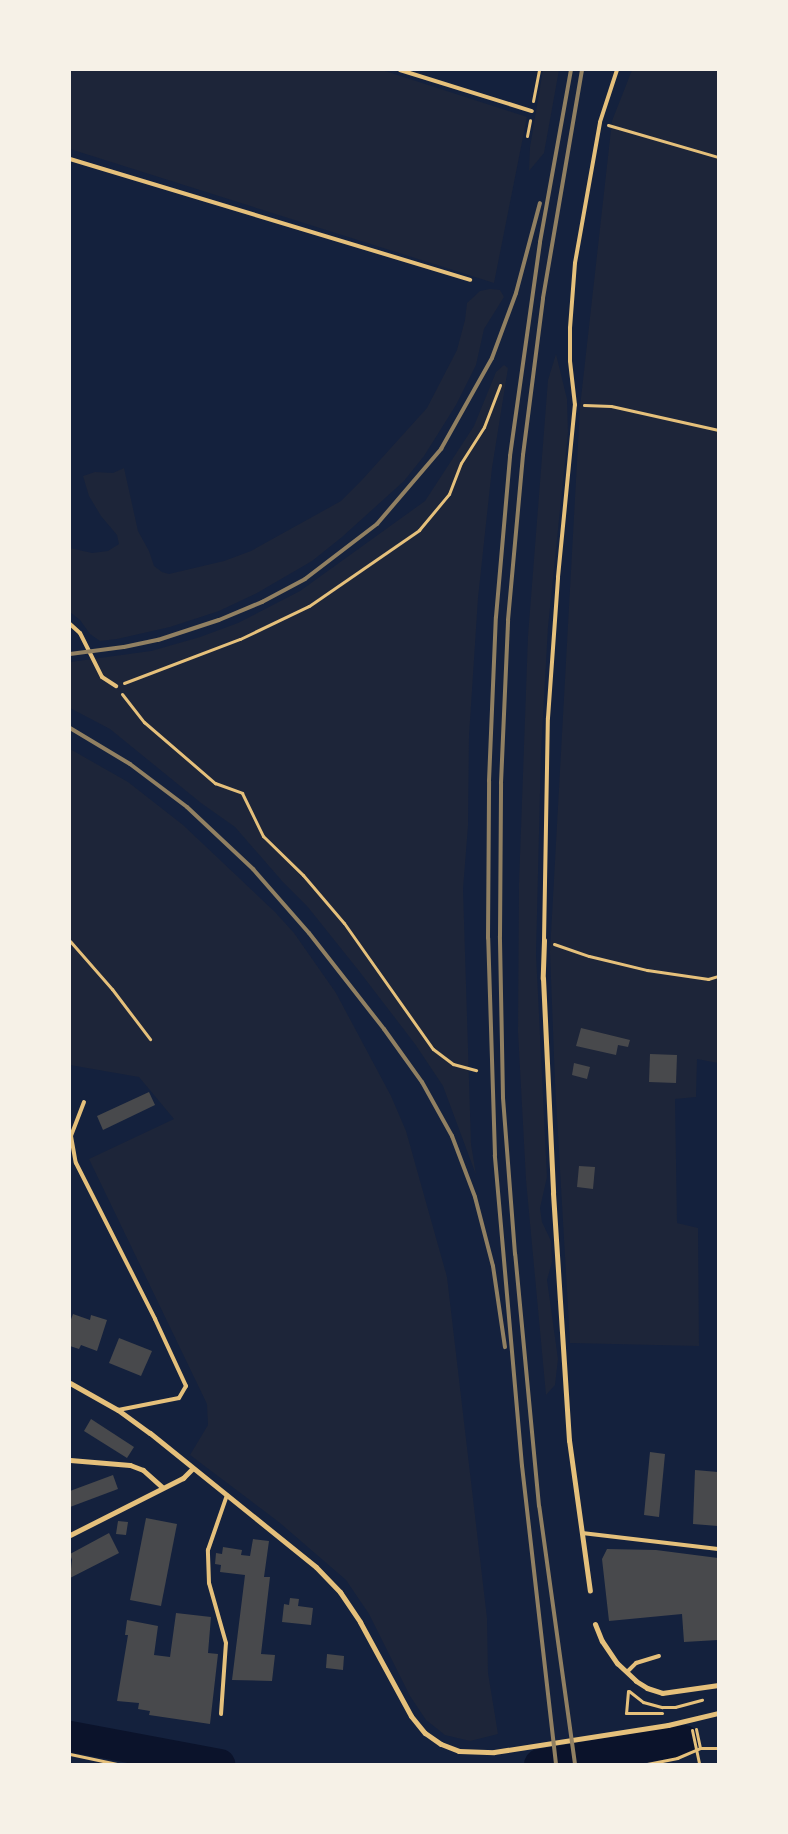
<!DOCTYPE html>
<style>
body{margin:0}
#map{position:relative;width:788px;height:1834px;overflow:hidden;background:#14213d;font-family:"Roboto Serif",serif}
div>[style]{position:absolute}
.green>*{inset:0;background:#1d2539}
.river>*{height:31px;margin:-15.5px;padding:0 15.5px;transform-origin:15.5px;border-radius:15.5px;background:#0b132b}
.building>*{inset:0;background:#48494c}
.path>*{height:3px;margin:-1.5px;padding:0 1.5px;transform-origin:1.5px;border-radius:1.5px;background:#e5c07b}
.service>*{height:4px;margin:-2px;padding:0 2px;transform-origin:2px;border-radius:2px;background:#e5c07b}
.minor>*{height:5px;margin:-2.5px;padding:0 2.5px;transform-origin:2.5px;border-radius:2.5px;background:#e5c07b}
.rail>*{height:4px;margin:-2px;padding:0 2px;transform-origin:2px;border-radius:2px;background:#918062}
span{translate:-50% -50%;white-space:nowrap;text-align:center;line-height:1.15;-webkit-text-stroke:5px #f6f1e7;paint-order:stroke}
.frame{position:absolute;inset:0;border:71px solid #f6f1e7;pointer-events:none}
</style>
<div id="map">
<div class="green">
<i style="clip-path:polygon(70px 70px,382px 70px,527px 117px,494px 283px,70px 149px)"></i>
<i style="clip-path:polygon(543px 70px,559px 70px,544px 153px,529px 171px,530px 147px)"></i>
<i style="clip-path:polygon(632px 70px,718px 70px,718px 1063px,697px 1059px,696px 1097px,675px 1099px,677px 1223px,698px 1228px,699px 1346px,570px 1343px,555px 1083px,550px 952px,580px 407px,612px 121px)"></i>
<i style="clip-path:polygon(490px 289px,500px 290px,504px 297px,484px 329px,476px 365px,456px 405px,424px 456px,404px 481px,342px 537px,312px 561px,257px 593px,219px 611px,170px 627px,117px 639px,100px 641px,90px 634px,80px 620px,70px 612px,70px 548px,92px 553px,108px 551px,119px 544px,117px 535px,101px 516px,89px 496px,83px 476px,95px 472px,113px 473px,124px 468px,138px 531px,149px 551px,154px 566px,162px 572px,169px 574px,224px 561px,251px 551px,341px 501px,361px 481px,427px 408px,457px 350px,465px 320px,467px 303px,480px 291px)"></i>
<i style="clip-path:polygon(556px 354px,567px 399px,568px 432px,548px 627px,541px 752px,536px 954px,547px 1177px,540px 1208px,542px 1222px,551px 1241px,552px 1262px,547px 1280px,558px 1359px,555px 1385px,546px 1395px,526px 1180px,518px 1032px,519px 884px,528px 636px,548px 380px)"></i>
<i style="clip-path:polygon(504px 365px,508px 368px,492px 468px,478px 598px,469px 736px,468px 826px,463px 889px,471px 1144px,476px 1175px,443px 1086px,415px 1044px,359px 971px,307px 906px,282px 881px,235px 827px,201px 803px,110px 729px,70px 708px,70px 662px,151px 651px,200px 637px,238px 623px,300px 591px,425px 501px,474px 426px,496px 372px)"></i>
<i style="clip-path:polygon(70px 749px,128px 782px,183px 825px,275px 912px,294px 933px,336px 993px,391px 1096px,406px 1131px,447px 1277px,487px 1618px,488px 1673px,498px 1734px,470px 1741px,445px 1735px,426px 1720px,410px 1696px,369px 1614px,346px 1580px,280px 1523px,190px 1455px,208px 1425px,207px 1404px,89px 1159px,174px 1119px,139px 1077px,70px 1065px)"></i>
</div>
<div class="river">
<i style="left:70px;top:1736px;width:152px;rotate:10.6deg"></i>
<i style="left:539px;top:1764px;width:147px;rotate:-9.4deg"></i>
</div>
<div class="building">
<i style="clip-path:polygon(581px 1028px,630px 1040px,628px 1047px,618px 1045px,616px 1055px,576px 1046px)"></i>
<i style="clip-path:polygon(650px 1054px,677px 1055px,676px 1083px,649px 1082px)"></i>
<i style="clip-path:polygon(574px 1063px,590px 1067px,587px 1079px,572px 1075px)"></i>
<i style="clip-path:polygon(149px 1092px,155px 1105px,103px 1130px,97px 1116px)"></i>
<i style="clip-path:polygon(579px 1166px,595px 1167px,593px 1189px,577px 1187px)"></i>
<i style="clip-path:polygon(73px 1314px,90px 1320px,91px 1315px,107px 1320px,97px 1351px,81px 1345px,79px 1349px,70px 1346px,70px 1322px)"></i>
<i style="clip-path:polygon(119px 1338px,152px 1351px,141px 1376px,109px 1363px)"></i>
<i style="clip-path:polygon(91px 1419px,134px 1447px,127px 1458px,84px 1431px)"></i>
<i style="clip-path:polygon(650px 1452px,665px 1454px,659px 1517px,644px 1515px)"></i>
<i style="clip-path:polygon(695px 1470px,718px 1472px,718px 1526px,693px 1524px)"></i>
<i style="clip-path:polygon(113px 1475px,118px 1489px,70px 1507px,70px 1491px)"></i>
<i style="clip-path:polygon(146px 1518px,177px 1524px,161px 1606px,130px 1600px)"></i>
<i style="clip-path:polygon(118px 1521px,128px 1522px,126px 1535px,116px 1534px)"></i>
<i style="clip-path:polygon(109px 1533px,119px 1553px,70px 1578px,72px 1560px,70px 1554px)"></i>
<i style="clip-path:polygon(253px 1539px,269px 1541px,264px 1577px,270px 1577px,261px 1654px,275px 1655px,272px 1681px,232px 1680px,245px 1575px,220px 1572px,221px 1565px,215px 1564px,216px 1553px,222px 1554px,223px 1547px,242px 1550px,241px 1555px,250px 1556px)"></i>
<i style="clip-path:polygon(607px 1549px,656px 1550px,718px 1558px,718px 1640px,684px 1642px,682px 1614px,609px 1621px,602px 1559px)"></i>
<i style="clip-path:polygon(290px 1598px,299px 1599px,298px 1606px,313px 1608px,311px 1625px,282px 1622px,284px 1604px,289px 1605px)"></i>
<i style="clip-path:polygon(176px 1613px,211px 1617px,208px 1653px,218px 1654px,210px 1724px,149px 1715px,150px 1711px,138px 1709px,139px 1703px,117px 1701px,128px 1635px,125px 1635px,127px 1620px,158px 1626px,154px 1655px,170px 1657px)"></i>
<i style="clip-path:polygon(327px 1654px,344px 1656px,343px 1670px,326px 1668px)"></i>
</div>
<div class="path">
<i style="left:533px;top:101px;width:32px;rotate:-79deg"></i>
<i style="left:608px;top:125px;width:115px;rotate:16.2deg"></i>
<i style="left:527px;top:136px;width:16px;rotate:-79deg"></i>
<i style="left:584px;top:405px;width:27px;rotate:2deg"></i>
<i style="left:611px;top:406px;width:110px;rotate:12.6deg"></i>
<i style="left:124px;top:683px;width:124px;rotate:-20.8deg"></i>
<i style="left:240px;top:639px;width:76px;rotate:-25.6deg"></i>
<i style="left:309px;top:606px;width:134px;rotate:-34.6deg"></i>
<i style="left:419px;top:530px;width:47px;rotate:-50.2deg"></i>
<i style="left:449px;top:494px;width:33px;rotate:-69deg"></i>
<i style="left:461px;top:463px;width:43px;rotate:-57.4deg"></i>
<i style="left:484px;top:427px;width:45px;rotate:-69.1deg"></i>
<i style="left:122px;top:694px;width:36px;rotate:52deg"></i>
<i style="left:144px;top:722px;width:94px;rotate:40.7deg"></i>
<i style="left:215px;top:783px;width:29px;rotate:20deg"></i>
<i style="left:242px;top:793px;width:48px;rotate:64deg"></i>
<i style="left:263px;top:836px;width:56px;rotate:44.3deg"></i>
<i style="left:303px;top:875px;width:63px;rotate:49.5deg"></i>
<i style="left:344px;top:923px;width:154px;rotate:54.8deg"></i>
<i style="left:433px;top:1049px;width:25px;rotate:37deg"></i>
<i style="left:453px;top:1064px;width:24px;rotate:15deg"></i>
<i style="left:70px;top:941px;width:64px;rotate:48.8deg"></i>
<i style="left:112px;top:989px;width:63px;rotate:52.8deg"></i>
<i style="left:554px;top:944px;width:37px;rotate:19deg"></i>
<i style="left:589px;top:956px;width:60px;rotate:13.6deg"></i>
<i style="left:647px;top:970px;width:62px;rotate:8.4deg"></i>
<i style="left:708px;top:979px;width:10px;rotate:-17deg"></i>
<i style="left:628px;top:1691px;width:22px;rotate:95deg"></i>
<i style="left:626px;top:1713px;width:36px"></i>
<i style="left:629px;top:1691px;width:18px;rotate:38deg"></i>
<i style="left:643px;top:1702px;width:20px;rotate:15deg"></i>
<i style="left:662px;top:1707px;width:13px"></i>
<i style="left:675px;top:1707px;width:28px;rotate:-15deg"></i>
<i style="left:696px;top:1729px;width:19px;rotate:78deg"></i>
<i style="left:692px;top:1730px;width:35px;rotate:78deg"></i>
<i style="left:70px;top:1754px;width:48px;rotate:12deg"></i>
<i style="left:647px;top:1764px;width:31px;rotate:-11deg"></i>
<i style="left:677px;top:1758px;width:25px;rotate:-23deg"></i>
<i style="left:700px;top:1748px;width:18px"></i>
</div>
<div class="service">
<i style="left:400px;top:70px;width:138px;rotate:17.3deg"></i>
<i style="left:70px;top:159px;width:418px;rotate:16.8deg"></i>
<i style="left:70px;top:624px;width:13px;rotate:42deg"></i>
<i style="left:80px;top:633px;width:49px;rotate:63.4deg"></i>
<i style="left:102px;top:677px;width:17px;rotate:33deg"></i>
<i style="left:544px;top:940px;width:222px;rotate:-89deg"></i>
<i style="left:548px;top:718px;width:141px;rotate:-85.9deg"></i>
<i style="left:558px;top:577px;width:173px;rotate:-84.4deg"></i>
<i style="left:575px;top:405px;width:44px;rotate:-96.5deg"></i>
<i style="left:570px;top:361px;width:33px;rotate:-90deg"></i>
<i style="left:570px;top:328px;width:65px;rotate:-85.6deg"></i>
<i style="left:575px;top:263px;width:143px;rotate:-79.9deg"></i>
<i style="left:600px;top:122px;width:55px;rotate:-71.9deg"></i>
<i style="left:84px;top:1102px;width:36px;rotate:111deg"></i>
<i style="left:71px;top:1136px;width:27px;rotate:80deg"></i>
<i style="left:76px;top:1163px;width:175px;rotate:63.1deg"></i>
<i style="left:155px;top:1319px;width:74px;rotate:65.2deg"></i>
<i style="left:186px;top:1386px;width:14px;rotate:120deg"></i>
<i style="left:179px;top:1398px;width:62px;rotate:168.9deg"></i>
<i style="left:582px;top:1533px;width:137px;rotate:6.7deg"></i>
<i style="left:627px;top:1672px;width:13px;rotate:-45deg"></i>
<i style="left:636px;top:1663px;width:24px;rotate:-17deg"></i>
<i style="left:221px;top:1714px;width:71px;rotate:-86deg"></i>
<i style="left:226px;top:1643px;width:62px;rotate:-105.8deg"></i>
<i style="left:209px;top:1583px;width:33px;rotate:-92deg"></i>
<i style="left:208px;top:1550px;width:58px;rotate:-70.9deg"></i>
</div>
<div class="minor">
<i style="left:544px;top:940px;width:38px;rotate:92deg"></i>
<i style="left:543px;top:978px;width:215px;rotate:87.3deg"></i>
<i style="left:553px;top:1193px;width:248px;rotate:86.3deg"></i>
<i style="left:569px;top:1440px;width:152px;rotate:82.1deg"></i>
<i style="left:70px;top:1383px;width:55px;rotate:29.4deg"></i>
<i style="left:118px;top:1410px;width:39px;rotate:36deg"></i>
<i style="left:150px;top:1433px;width:213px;rotate:38.9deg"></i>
<i style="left:316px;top:1567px;width:35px;rotate:46deg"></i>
<i style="left:340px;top:1592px;width:36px;rotate:56deg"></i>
<i style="left:360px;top:1622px;width:107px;rotate:61.5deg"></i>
<i style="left:411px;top:1716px;width:22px;rotate:51deg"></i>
<i style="left:425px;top:1733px;width:19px;rotate:35deg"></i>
<i style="left:441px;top:1744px;width:19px;rotate:21deg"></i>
<i style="left:459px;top:1751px;width:35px;rotate:2deg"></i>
<i style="left:494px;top:1752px;width:176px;rotate:-8.8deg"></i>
<i style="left:668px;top:1725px;width:51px;rotate:-13.5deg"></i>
<i style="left:70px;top:1460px;width:60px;rotate:4.8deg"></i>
<i style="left:130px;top:1465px;width:14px;rotate:21deg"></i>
<i style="left:143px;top:1470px;width:25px;rotate:42deg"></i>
<i style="left:70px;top:1535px;width:127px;rotate:-26.8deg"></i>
<i style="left:183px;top:1478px;width:13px;rotate:-45deg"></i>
<i style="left:595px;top:1624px;width:18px;rotate:68deg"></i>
<i style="left:602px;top:1641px;width:27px;rotate:56deg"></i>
<i style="left:617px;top:1663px;width:26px;rotate:43deg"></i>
<i style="left:636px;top:1681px;width:13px;rotate:32deg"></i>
<i style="left:647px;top:1688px;width:16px;rotate:18deg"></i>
<i style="left:662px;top:1693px;width:57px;rotate:-8.1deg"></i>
</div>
<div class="rail">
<i style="left:70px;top:654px;width:54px;rotate:-7.4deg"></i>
<i style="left:124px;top:647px;width:35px;rotate:-12deg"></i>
<i style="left:158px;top:640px;width:64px;rotate:-18.2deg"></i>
<i style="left:219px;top:620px;width:47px;rotate:-22.7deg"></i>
<i style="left:262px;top:602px;width:49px;rotate:-28.1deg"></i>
<i style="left:305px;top:579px;width:91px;rotate:-37.4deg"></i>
<i style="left:377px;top:524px;width:99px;rotate:-49.5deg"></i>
<i style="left:441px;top:449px;width:104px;rotate:-60.7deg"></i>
<i style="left:492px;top:358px;width:69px;rotate:-69.7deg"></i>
<i style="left:516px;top:293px;width:93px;rotate:-75.1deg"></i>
<i style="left:70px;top:728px;width:70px;rotate:31deg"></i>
<i style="left:130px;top:764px;width:71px;rotate:37deg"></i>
<i style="left:187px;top:807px;width:91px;rotate:43.2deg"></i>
<i style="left:253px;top:869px;width:85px;rotate:48.8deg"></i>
<i style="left:309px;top:933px;width:122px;rotate:52deg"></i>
<i style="left:384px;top:1029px;width:65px;rotate:54.4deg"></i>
<i style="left:422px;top:1082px;width:62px;rotate:60.9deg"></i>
<i style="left:452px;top:1136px;width:65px;rotate:69.3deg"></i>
<i style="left:475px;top:1197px;width:71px;rotate:75.4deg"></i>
<i style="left:493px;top:1266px;width:82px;rotate:81.6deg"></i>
<i style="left:556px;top:1764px;width:300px;rotate:-96.5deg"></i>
<i style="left:522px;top:1466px;width:312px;rotate:-95deg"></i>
<i style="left:495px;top:1155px;width:217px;rotate:-91.8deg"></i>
<i style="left:488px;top:938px;width:157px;rotate:-89.6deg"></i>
<i style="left:489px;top:781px;width:164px;rotate:-87.6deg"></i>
<i style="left:496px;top:617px;width:162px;rotate:-85deg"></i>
<i style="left:510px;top:456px;width:216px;rotate:-82deg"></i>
<i style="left:540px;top:242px;width:175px;rotate:-79.8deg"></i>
<i style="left:575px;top:1764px;width:260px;rotate:-97.9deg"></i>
<i style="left:539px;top:1506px;width:253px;rotate:-95.4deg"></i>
<i style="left:515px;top:1254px;width:157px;rotate:-94.4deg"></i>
<i style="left:503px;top:1097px;width:161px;rotate:-91.1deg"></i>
<i style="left:500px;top:936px;width:153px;rotate:-89.6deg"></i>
<i style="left:501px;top:783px;width:163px;rotate:-87.5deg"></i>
<i style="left:508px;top:620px;width:166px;rotate:-84.8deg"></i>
<i style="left:523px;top:455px;width:158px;rotate:-82.7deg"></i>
<i style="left:543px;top:298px;width:231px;rotate:-80.3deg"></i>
</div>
<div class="frame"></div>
</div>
